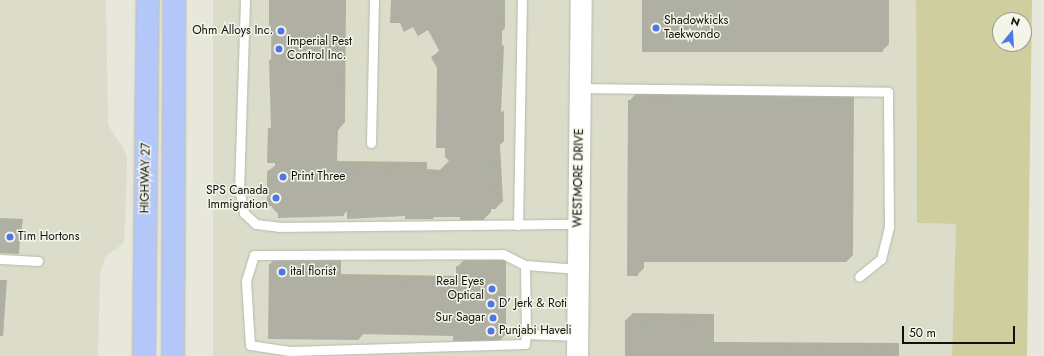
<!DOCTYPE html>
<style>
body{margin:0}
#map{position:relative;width:1044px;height:356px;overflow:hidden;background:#e7e7dc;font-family:Jost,sans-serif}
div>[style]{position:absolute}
.built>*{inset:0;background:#dbdcc9}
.green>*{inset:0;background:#cece9f}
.shadow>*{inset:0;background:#0003}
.building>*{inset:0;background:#afafa4}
.roads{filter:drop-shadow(0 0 1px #b8b9ae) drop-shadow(0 0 1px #b8b9ae)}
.service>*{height:9px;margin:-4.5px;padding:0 4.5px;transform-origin:4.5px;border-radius:4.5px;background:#fff}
.tertiary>*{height:21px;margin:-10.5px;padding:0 10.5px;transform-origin:10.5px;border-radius:10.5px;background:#fff}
.primary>*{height:22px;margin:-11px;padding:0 11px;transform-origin:11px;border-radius:11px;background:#b3c7f9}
.dots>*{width:11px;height:11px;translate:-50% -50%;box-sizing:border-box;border:2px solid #f4f5e9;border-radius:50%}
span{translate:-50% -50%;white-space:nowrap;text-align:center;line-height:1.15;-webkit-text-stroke:3px #f4f5e9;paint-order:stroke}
.poi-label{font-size:12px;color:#10100c}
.left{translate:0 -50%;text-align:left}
.right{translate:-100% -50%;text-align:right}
.street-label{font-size:12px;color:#10100c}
.north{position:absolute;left:992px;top:12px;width:40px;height:40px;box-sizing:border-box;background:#f4f5e9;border:1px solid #999991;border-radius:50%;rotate:18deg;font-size:11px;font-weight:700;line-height:16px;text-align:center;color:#10100c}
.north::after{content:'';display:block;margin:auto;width:14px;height:18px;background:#4f75e8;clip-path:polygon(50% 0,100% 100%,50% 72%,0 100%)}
.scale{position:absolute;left:902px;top:326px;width:113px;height:18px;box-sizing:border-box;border:2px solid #10100c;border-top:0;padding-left:5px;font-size:12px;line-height:14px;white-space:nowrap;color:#10100c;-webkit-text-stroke:3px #f4f5e9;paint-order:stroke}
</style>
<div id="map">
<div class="built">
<i style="clip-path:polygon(0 0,106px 0,108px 125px,124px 149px,127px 158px,127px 170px,124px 243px,105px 257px,100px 275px,98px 356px,0 356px)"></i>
<i style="clip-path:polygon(213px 0,916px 0,917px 223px,956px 224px,952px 356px,213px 356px)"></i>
</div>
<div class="green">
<i style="clip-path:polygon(evenodd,916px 0,1032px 0,1027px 356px,952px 356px,956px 224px,917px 223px,916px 0,1000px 20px,1024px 20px,1024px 44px,1000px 44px,1000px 20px)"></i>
</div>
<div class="shadow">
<i style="clip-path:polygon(270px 0,346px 0,345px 122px,338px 130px,337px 161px,427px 162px,427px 169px,441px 170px,451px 161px,438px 68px,432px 57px,440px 50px,428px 29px,413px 26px,392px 0,505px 0,505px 28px,502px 31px,502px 45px,504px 46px,501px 112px,504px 111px,504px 141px,500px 145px,503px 201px,496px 208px,491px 208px,491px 212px,484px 219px,461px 216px,436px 216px,433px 218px,348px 210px,343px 215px,268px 171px,276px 165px,269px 129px,272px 126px,270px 60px,272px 58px)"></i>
<i style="clip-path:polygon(643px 0,889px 0,889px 44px,882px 51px)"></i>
<i style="clip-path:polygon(636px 94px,854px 94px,853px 255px,847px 261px,644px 261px,644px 268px,637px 275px,629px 101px)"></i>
<i style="clip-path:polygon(0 218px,23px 219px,18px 253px,0 252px)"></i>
<i style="clip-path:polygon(341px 254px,341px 274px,457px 276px,457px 267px,464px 260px,506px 260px,506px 334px,499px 341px,454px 335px,364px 333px,359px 339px,269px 338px,270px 264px,276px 257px)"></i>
<i style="clip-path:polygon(0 280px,7px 280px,3px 335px,0 335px)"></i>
<i style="clip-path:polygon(633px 313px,714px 314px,714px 342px,899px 343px,899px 356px,626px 356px,626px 320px)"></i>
</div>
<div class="building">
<i style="clip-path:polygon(269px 0,340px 0,339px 130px,331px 130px,331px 168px,421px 169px,420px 176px,434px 176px,449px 161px,445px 157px,445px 148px,436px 148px,437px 68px,431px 57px,440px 52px,428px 30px,418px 36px,413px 27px,404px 32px,400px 23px,390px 23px,391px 0,499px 0,498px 36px,495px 36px,495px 52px,498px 52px,495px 118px,498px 118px,497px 149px,494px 149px,496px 209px,491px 209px,484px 215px,484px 220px,460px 220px,460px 217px,433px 217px,433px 219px,405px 219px,405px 216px,347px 219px,347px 209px,344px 209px,344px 216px,278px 218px,278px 214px,271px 206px,267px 206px,267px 171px,275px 171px,275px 163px,267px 163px,268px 128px,271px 128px,269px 60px,271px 60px,272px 26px,269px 26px)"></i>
<i style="clip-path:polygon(642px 0,883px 0,883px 52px,642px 52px)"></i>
<i style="clip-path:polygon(628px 100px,847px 100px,847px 262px,638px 262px,638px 276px,627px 276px)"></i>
<i style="clip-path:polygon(0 220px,21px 221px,19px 254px,0 253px)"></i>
<i style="clip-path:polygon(302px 260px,335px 261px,335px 281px,456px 282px,456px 266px,500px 267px,499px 342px,453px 341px,453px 336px,359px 334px,359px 340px,268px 339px,269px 264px,302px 264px)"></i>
<i style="clip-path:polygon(0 281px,5px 282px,3px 336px,0 336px)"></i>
<i style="clip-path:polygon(625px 320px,708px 321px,708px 348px,892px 350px,892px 356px,625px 356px)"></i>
</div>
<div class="roads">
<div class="service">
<i style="left:245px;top:0;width:189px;rotate:91.8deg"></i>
<i style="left:239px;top:189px;width:25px;rotate:78deg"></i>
<i style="left:244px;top:213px;width:16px;rotate:43deg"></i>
<i style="left:256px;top:224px;width:23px;rotate:7deg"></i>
<i style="left:279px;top:227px;width:300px;rotate:-0.6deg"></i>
<i style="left:580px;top:88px;width:308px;rotate:0.7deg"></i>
<i style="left:888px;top:92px;width:135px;rotate:89.6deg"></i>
<i style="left:889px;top:227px;width:33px;rotate:104deg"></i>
<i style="left:881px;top:259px;width:28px;rotate:141deg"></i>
<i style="left:371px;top:143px;width:143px;rotate:-88.8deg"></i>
<i style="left:518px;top:225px;width:225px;rotate:-89deg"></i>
<i style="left:0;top:259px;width:38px;rotate:3deg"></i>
<i style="left:525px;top:265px;width:69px;rotate:89.2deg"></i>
<i style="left:578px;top:336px;width:52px;rotate:-177.8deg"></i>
<i style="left:526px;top:334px;width:10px;rotate:96deg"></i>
<i style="left:525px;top:344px;width:235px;rotate:178.3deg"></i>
<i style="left:290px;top:351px;width:40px;rotate:-171.5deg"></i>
<i style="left:250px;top:345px;width:64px;rotate:-93.6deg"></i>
<i style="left:246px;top:281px;width:27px;rotate:-73deg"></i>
<i style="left:254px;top:255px;width:249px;rotate:-0.2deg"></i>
<i style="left:503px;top:254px;width:25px;rotate:27deg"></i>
<i style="left:525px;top:265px;width:53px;rotate:4.3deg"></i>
</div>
<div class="tertiary">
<i style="left:577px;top:356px;width:356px;rotate:-89.4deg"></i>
</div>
<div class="primary">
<i style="left:144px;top:356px;width:356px;rotate:-89.4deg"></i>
<i style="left:173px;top:356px;width:356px;rotate:-89.8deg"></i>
</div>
</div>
<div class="dots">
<i style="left:656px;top:28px;background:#4f75e8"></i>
<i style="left:281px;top:31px;background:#4f75e8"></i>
<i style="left:279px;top:49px;background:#4f75e8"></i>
<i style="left:283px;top:177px;background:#4f75e8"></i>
<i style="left:276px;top:198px;background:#4f75e8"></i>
<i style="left:10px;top:237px;background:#4f75e8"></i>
<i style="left:282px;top:272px;background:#4f75e8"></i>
<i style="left:492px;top:289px;background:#4f75e8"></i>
<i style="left:491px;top:304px;background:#4f75e8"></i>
<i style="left:493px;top:318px;background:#4f75e8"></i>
<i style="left:491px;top:331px;background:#4f75e8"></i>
</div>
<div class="poi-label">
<span class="left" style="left:664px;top:28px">Shadowkicks<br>Taekwondo</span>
<span class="right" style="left:273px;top:31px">Ohm Alloys Inc.</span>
<span class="left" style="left:287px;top:49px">Imperial Pest<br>Control Inc.</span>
<span class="left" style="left:291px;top:177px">Print Three</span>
<span class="right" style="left:268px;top:198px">SPS Canada<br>Immigration</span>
<span class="left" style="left:18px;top:237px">Tim Hortons</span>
<span class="left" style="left:290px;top:272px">ital florist</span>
<span class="right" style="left:484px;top:289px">Real Eyes<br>Optical</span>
<span class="left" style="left:499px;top:304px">D' Jerk &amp; Roti</span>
<span class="right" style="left:485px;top:318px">Sur Sagar</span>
<span class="left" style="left:499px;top:331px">Punjabi Haveli</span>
</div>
<div class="street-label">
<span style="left:146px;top:178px;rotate:-89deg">HIGHWAY 27</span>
<span style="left:579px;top:178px;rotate:-89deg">WESTMORE DRIVE</span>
</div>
<div class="north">N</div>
<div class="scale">50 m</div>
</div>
